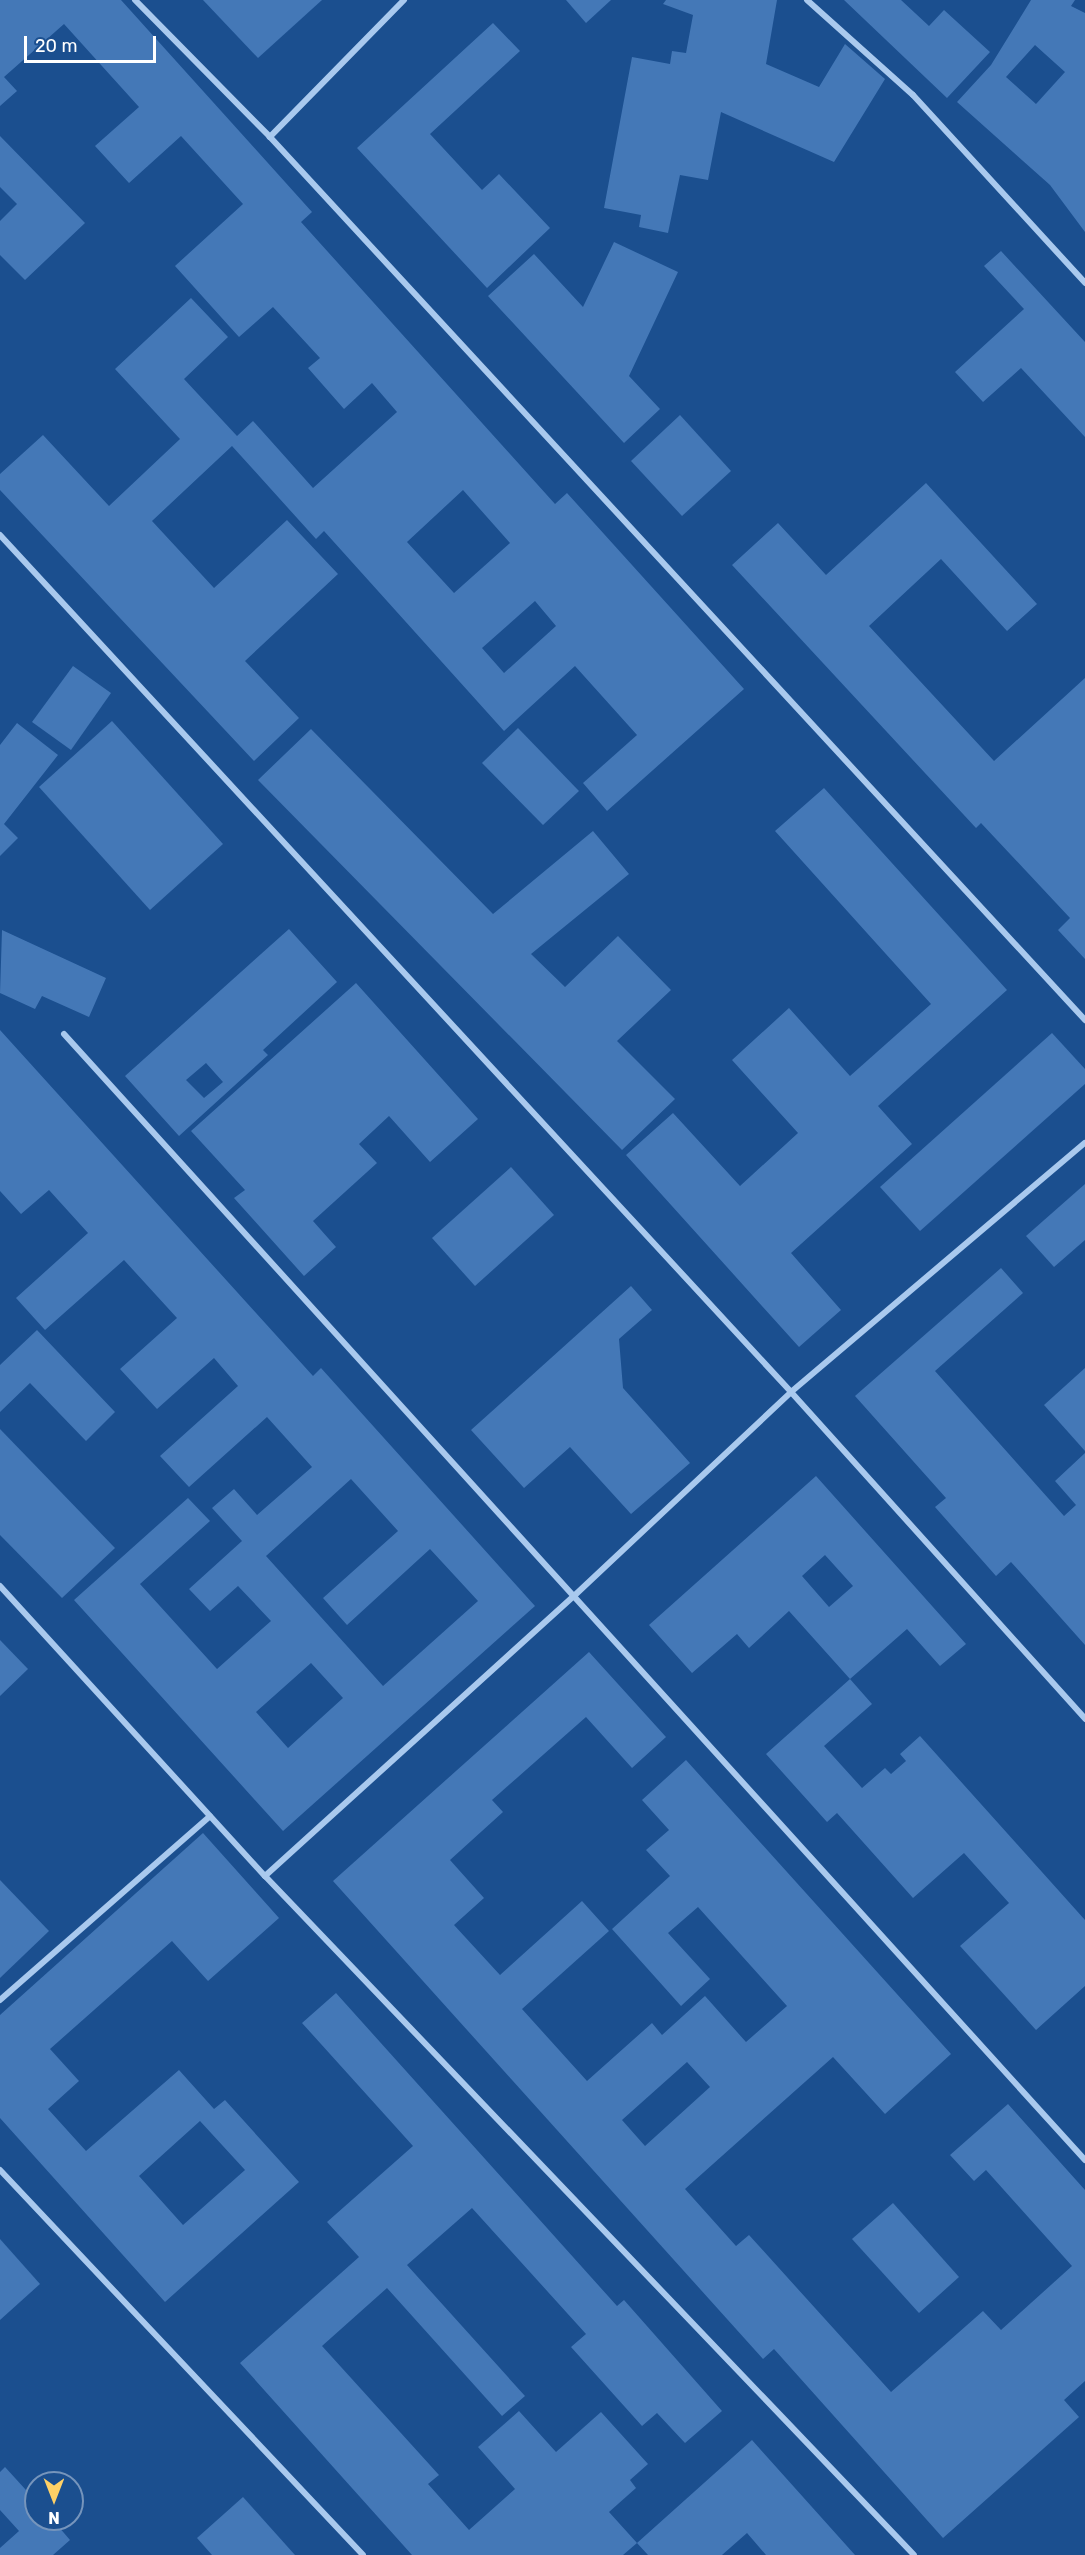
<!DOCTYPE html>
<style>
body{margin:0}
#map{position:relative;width:1085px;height:2555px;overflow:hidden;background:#1b4f8f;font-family:Rubik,sans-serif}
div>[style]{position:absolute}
.building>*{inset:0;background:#4478b7}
.minor>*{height:6px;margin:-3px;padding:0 3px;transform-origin:3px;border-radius:3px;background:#a9c9ee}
span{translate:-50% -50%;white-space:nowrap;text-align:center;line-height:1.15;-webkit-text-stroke:4.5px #1b4f8f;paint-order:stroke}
.north{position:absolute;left:24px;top:2471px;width:60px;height:60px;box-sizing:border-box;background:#1b4f8f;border:2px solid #7695bc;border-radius:50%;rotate:180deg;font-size:16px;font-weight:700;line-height:24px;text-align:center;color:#fff}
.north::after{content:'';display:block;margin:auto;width:21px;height:27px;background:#ffd166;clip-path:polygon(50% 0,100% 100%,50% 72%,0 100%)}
.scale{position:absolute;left:24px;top:36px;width:132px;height:27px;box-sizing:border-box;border:3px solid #fff;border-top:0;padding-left:8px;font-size:18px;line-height:21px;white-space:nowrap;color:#fff;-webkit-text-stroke:4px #1b4f8f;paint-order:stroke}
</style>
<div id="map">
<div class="building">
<i style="clip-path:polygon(evenodd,0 0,121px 0,312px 212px,301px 222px,555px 504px,567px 493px,744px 689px,607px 811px,583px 783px,637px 735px,575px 666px,504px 731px,324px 531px,316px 539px,232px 446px,152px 521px,214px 588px,287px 520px,338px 574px,245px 661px,299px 718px,254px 761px,0 490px,0 474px,43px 435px,109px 506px,180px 439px,115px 369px,191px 298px,228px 337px,184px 379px,237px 436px,253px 421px,313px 488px,397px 412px,372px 383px,344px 409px,308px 368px,320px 358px,273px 307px,239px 337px,175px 266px,243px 204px,181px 136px,129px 183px,95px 146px,139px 107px,64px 24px,4px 77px,17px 91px,0 106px,0 0,463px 490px,510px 543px,454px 593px,407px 542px,463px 490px,0 0,535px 601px,556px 626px,504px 673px,482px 648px,535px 601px)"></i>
<i style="clip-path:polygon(203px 0,322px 0,258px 58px)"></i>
<i style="clip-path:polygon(566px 0,611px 0,586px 23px)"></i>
<i style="clip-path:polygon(666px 0,777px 0,766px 64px,819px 87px,845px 44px,885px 79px,834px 162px,721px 112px,708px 180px,680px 175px,668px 233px,639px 227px,641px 215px,604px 208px,632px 57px,670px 64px,672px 51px,686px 53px,693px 15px,663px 4px)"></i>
<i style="clip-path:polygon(844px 0,901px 0,929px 26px,944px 10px,990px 52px,947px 98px)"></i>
<i style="clip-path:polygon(evenodd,1031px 0,1075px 0,1071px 6px,1085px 13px,1085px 232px,1050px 185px,957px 102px,991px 65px,1031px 0,1035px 45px,1065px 72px,1036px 104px,1006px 77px,1035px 45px)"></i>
<i style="clip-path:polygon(493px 23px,520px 51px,430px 134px,482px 190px,499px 174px,550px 228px,487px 288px,357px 148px)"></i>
<i style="clip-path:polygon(0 136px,85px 223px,25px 280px,0 255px,0 221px,17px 204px,0 187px)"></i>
<i style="clip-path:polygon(614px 242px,678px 272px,629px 376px,660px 409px,624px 443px,488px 296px,534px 254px,583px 307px)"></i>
<i style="clip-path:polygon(1001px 251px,1085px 342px,1085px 437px,1021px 368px,983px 402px,955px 372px,1024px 309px,984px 266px)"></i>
<i style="clip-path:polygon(680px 415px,731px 471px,682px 516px,631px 461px)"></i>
<i style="clip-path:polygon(926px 483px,1037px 604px,1007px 631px,941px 559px,869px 626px,994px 761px,1085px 678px,1085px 959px,1058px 930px,1070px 918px,981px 823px,976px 828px,732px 565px,778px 523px,826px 575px)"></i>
<i style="clip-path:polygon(73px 666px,111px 693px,71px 750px,32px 722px)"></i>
<i style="clip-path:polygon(112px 721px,223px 844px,150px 910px,39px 787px)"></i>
<i style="clip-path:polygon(17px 723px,58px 755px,4px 824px,18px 838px,0 856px,0 745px)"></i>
<i style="clip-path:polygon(518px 728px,579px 791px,543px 825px,482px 763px)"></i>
<i style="clip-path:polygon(311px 729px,493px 914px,593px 831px,629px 874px,531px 954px,565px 987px,618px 936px,671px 990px,617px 1041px,675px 1099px,622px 1150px,258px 780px)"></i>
<i style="clip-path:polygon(824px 788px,1007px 990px,878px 1106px,912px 1144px,791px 1253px,841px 1310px,799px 1347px,626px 1155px,673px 1113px,740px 1186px,798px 1133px,732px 1060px,789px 1008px,850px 1076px,931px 1004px,775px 831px)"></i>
<i style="clip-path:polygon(evenodd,289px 929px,337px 982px,263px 1050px,268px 1055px,179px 1136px,125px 1076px,289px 929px,206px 1063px,223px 1082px,204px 1098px,186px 1080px,206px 1063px)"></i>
<i style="clip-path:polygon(2px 930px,106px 978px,89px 1017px,42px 996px,35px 1009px,0 993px)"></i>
<i style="clip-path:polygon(356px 983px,478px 1119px,430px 1162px,389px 1116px,359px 1144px,377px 1163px,313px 1221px,336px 1247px,304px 1276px,234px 1198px,245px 1190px,191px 1131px)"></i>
<i style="clip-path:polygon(evenodd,0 1030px,313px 1376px,321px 1368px,535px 1606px,283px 1831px,74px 1600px,188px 1498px,210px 1521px,140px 1584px,217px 1669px,271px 1621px,238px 1586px,210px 1611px,189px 1589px,242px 1541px,212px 1508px,234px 1489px,257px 1515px,312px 1467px,267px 1417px,189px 1487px,160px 1456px,238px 1386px,214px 1358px,157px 1409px,120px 1369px,177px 1318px,124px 1260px,45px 1330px,16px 1298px,88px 1233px,49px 1190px,21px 1214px,0 1191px,0 1030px,351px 1479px,398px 1531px,323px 1598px,347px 1625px,430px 1549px,478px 1601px,383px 1686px,266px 1556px,351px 1479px,0 1030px,311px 1663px,343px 1698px,288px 1748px,256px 1712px,311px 1663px)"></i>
<i style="clip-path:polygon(1052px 1033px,1085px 1069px,1085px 1084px,920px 1231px,880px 1187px)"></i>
<i style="clip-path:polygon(511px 1167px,554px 1215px,475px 1286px,432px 1238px)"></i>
<i style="clip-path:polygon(1085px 1184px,1085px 1240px,1054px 1267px,1026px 1236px)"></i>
<i style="clip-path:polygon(1001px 1268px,1023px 1293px,935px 1371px,1064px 1516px,1076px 1505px,1055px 1481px,1085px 1453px,1085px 1645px,1011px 1562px,996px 1576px,935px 1507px,946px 1498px,855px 1396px)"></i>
<i style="clip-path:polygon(631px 1286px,652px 1310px,619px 1339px,623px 1388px,690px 1463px,631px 1514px,570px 1447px,524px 1488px,471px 1430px)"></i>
<i style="clip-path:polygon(37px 1330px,115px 1412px,86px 1441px,30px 1383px,0 1412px,0 1365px)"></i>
<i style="clip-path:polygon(1085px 1368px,1085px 1451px,1044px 1405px)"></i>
<i style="clip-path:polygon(0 1429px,115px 1548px,62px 1598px,0 1535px)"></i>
<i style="clip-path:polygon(evenodd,816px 1476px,966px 1644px,940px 1666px,907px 1629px,850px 1679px,872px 1704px,824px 1746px,862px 1788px,885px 1768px,891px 1774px,906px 1761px,900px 1754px,920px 1736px,1085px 1920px,1085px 1986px,1036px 2030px,960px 1946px,1009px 1903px,964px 1853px,913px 1898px,837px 1813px,827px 1822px,766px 1754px,850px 1679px,789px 1611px,749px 1648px,737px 1634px,692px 1673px,649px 1625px,816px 1476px,825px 1555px,853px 1586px,829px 1607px,802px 1576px,825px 1555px)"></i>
<i style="clip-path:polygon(0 1640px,28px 1669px,0 1696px)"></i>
<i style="clip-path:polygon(evenodd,589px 1652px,666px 1737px,632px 1768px,586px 1717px,492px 1800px,503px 1812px,450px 1860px,484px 1898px,454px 1925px,500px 1975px,582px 1901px,609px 1931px,522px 2009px,587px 2081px,652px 2023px,662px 2035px,705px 1996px,746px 2042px,787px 2006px,698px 1907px,668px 1933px,710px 1979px,681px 2006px,612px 1929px,670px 1876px,646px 1850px,669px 1830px,642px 1800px,686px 1760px,951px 2054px,885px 2114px,833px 2057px,685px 2189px,736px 2246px,749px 2235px,891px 2392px,983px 2311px,1001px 2330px,1072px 2266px,986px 2170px,974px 2181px,950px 2155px,1008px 2104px,1085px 2190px,1085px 2381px,1064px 2400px,1079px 2417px,943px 2538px,774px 2349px,763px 2359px,333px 1881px,589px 1652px,687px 2062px,710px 2087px,645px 2146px,622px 2120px,687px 2062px)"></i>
<i style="clip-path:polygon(evenodd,203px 1833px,279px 1918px,208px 1981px,172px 1941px,50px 2049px,79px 2081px,48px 2109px,86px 2151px,179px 2070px,214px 2109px,225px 2100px,299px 2182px,165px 2302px,0 2118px,0 2015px,203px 1833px,200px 2121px,245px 2170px,183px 2225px,139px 2176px,200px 2121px)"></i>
<i style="clip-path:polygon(0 1880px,49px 1931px,0 1978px)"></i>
<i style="clip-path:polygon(336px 1993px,617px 2306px,624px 2300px,722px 2411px,685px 2443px,657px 2413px,642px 2426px,571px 2347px,586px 2334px,472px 2208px,407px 2265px,525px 2396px,502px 2416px,387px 2288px,322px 2346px,439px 2475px,428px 2484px,469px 2530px,515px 2489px,478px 2447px,519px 2411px,556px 2452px,601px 2412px,648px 2464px,630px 2480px,636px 2488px,609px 2512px,637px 2543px,752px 2440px,855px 2555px,766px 2555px,747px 2533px,722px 2555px,648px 2555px,637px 2543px,623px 2555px,412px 2555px,240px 2363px,359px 2257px,327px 2222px,413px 2146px,302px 2023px)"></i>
<i style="clip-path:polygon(893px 2203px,959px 2277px,919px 2313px,852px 2239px)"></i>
<i style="clip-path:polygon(0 2239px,40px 2284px,0 2320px)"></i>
<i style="clip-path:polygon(5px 2467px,36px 2501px,36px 2519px,52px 2519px,70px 2540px,53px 2555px,0 2555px,0 2548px,19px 2531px,0 2510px,0 2472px)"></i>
<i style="clip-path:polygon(243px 2497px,295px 2555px,212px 2555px,197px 2538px)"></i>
</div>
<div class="minor">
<i style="left:135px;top:0;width:192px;rotate:45.4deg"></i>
<i style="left:404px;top:0;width:192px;rotate:134.4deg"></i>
<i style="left:270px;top:137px;width:1202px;rotate:47.29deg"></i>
<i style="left:807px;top:0;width:142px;rotate:41.9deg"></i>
<i style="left:913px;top:95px;width:255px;rotate:47.5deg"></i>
<i style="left:0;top:535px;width:1166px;rotate:47.29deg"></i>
<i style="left:791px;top:1392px;width:440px;rotate:48deg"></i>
<i style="left:64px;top:1034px;width:1520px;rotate:47.8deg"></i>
<i style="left:0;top:1586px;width:393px;rotate:47.6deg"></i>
<i style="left:265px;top:1876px;width:939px;rotate:46.29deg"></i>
<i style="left:265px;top:1876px;width:418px;rotate:-42.2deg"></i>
<i style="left:575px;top:1595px;width:296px;rotate:-43.2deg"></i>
<i style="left:791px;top:1392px;width:385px;rotate:-40.3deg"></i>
<i style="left:0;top:2000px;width:279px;rotate:-41.2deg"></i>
<i style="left:0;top:2170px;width:529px;rotate:46.68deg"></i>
</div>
<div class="north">N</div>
<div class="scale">20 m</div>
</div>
